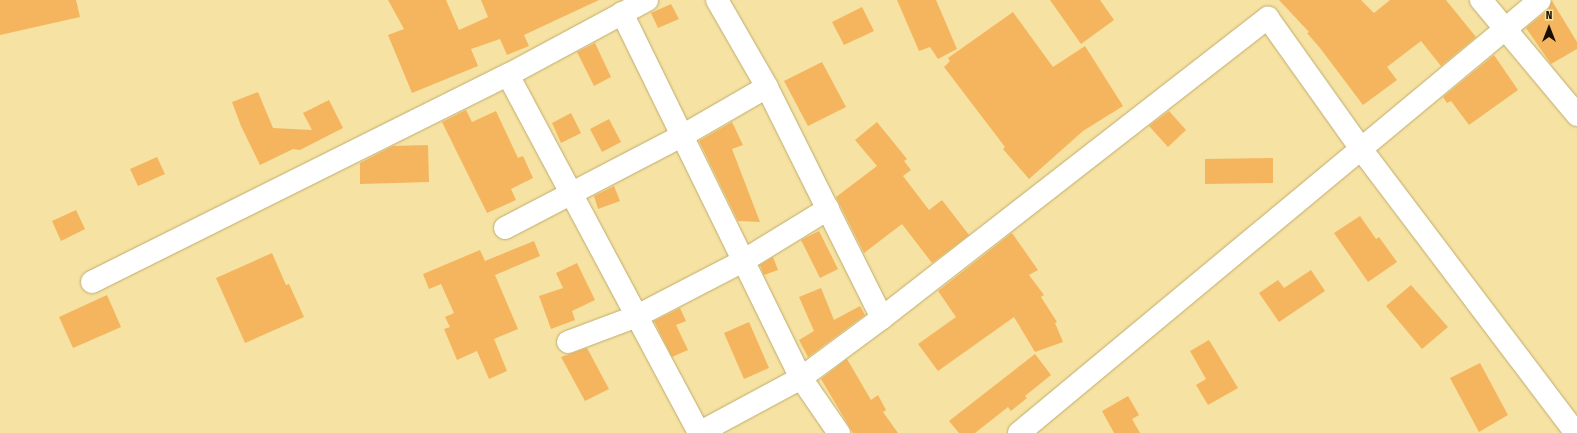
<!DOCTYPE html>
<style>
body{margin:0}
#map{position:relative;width:1577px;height:433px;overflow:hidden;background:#f6e2a2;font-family:"Fira Sans Condensed",sans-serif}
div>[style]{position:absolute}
.building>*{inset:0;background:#f5b55f}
.roads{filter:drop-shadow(0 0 1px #bfac6d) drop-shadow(0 0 1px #bfac6d)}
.street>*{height:22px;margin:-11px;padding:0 11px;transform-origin:11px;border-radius:11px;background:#fff}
span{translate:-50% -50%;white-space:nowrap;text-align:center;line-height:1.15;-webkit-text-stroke:4px #f6e2a2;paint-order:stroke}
.north{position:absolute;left:1529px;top:8px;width:40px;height:40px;-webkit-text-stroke:3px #f6e2a2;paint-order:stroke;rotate:0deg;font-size:11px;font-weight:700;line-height:16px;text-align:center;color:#160e00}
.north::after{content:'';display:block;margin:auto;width:14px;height:18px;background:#160e00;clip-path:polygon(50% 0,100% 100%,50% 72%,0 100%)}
</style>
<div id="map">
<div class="building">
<i style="clip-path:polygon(0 0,76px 0,80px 17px,0 35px)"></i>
<i style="clip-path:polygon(388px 0,446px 0,459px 30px,488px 17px,481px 0,599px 0,524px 35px,529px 46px,507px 55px,500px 39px,471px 49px,478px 66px,412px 93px,388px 35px,404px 29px)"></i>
<i style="clip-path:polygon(897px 0,936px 0,957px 49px,938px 59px,930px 47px,919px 51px)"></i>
<i style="clip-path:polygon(1050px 0,1100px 0,1114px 20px,1081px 44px)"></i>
<i style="clip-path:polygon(1279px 0,1361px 0,1374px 13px,1390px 0,1446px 0,1476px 37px,1441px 66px,1421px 41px,1387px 67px,1397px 80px,1363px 105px,1320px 48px,1307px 33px,1309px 32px)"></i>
<i style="clip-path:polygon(1552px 1px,1577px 42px,1577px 49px,1551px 64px,1526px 28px,1548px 10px)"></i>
<i style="clip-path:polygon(671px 4px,679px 19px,658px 28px,651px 13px)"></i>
<i style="clip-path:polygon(862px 7px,874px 31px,844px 45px,832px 22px)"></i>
<i style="clip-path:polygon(1013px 12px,1053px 67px,1085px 46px,1123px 106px,1083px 131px,1029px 179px,1003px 149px,1005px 147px,944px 67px,950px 61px,948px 58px)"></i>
<i style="clip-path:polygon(595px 43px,611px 77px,594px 86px,577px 52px)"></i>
<i style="clip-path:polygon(1494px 55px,1518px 90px,1469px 125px,1451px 101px,1447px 103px,1443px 97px)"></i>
<i style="clip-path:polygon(822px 62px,846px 107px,808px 126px,784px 81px)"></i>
<i style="clip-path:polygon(258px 92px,273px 128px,312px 130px,303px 113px,329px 100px,343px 128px,300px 150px,293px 149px,260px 165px,241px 126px,232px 102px)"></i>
<i style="clip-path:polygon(466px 110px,472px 122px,496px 111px,518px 158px,523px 156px,533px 178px,511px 189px,516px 200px,487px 213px,442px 122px)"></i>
<i style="clip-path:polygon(1169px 111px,1186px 130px,1168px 147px,1149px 126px)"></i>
<i style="clip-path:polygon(571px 113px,581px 133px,561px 143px,552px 123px)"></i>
<i style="clip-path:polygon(609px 119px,621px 142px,602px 152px,590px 129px)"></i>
<i style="clip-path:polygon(732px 122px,743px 145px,732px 149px,760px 222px,738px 221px,699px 141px)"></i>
<i style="clip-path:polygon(877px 122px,907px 159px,904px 161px,911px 170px,903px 176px,929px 210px,942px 200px,969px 235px,932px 263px,902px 224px,864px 253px,836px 197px,877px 166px,855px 140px)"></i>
<i style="clip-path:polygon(428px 145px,429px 182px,360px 184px,360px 163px,393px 146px)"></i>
<i style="clip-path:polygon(157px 157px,165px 174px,138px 186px,130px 169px)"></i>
<i style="clip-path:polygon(1273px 158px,1273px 183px,1205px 184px,1205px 159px)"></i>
<i style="clip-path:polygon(614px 186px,620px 201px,598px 209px,594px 196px)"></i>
<i style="clip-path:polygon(76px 210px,85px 229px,61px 241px,52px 221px)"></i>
<i style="clip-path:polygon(1360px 216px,1376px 239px,1379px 237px,1397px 262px,1368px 282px,1334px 233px)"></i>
<i style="clip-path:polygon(819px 231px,838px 269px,820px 278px,801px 240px)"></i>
<i style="clip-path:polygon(1012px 233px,1038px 270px,1029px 275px,1044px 295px,1041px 297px,1057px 322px,1055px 323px,1063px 342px,1035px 352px,1014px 317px,938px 371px,918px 344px,956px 317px,938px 291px)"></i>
<i style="clip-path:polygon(534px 241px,540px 256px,495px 275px,518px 329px,494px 339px,507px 371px,489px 379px,477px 351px,457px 360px,444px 329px,450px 327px,445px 317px,454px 313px,441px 284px,429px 289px,423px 274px,480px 250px,485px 261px)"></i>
<i style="clip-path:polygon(272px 253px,286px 285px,289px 284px,304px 317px,245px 343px,216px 278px)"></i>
<i style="clip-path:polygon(773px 257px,778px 270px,764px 275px,760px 265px)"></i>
<i style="clip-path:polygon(577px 263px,595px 300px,572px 311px,575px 320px,551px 329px,539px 296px,563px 288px,556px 273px)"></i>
<i style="clip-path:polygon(1311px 270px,1325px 291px,1279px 322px,1259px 293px,1278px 280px,1284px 288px)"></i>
<i style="clip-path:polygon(1411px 285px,1448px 327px,1422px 349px,1386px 306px)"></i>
<i style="clip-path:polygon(821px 288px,834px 320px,860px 306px,865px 315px,808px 357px,799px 340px,814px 331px,799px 297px)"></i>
<i style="clip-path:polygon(107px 295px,121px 327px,73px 348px,59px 317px)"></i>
<i style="clip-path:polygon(680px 308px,686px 321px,676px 325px,688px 350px,672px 357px,654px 321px)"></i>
<i style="clip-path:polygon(749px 322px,769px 368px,744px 379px,724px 333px)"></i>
<i style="clip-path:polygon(1209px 340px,1238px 388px,1208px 405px,1196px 385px,1206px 379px,1190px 351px)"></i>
<i style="clip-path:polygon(587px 348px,609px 389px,585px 401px,561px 357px)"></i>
<i style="clip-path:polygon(1035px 354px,1051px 375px,1025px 396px,1027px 398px,1011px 411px,1008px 407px,975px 433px,959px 433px,949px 421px)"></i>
<i style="clip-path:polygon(847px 359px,871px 400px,878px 395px,886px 410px,883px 412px,898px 433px,853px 433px,821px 379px)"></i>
<i style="clip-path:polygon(1480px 363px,1508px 415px,1479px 432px,1450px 378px)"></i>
<i style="clip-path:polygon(1128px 396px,1139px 415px,1132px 419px,1140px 433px,1114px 433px,1102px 411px)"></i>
</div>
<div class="roads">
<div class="street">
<i style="left:1481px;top:0;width:150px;rotate:50.1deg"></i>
<i style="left:622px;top:13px;width:407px;rotate:63.9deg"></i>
<i style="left:801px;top:378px;width:67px;rotate:55.4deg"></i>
<i style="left:508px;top:75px;width:406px;rotate:61.9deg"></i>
<i style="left:505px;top:228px;width:199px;rotate:-27.5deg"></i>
<i style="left:682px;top:136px;width:98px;rotate:-30deg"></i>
<i style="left:92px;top:282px;width:465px;rotate:-26.5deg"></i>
<i style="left:508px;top:75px;width:158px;rotate:-28.3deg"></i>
<i style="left:882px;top:318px;width:489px;rotate:-37.9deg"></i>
<i style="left:1268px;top:18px;width:161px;rotate:54.6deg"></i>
<i style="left:1361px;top:149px;width:356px;rotate:52.9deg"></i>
<i style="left:568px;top:342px;width:74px;rotate:-20.6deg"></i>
<i style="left:637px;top:316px;width:119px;rotate:-27.4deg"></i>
<i style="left:743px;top:261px;width:100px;rotate:-31.5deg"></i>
<i style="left:699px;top:433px;width:116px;rotate:-28.3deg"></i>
<i style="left:801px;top:378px;width:101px;rotate:-36.5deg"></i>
<i style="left:882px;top:318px;width:258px;rotate:-116.5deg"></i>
<i style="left:767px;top:87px;width:100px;rotate:-119.9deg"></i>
<i style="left:1019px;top:433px;width:677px;rotate:-39.73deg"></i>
</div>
</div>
<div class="north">N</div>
</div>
